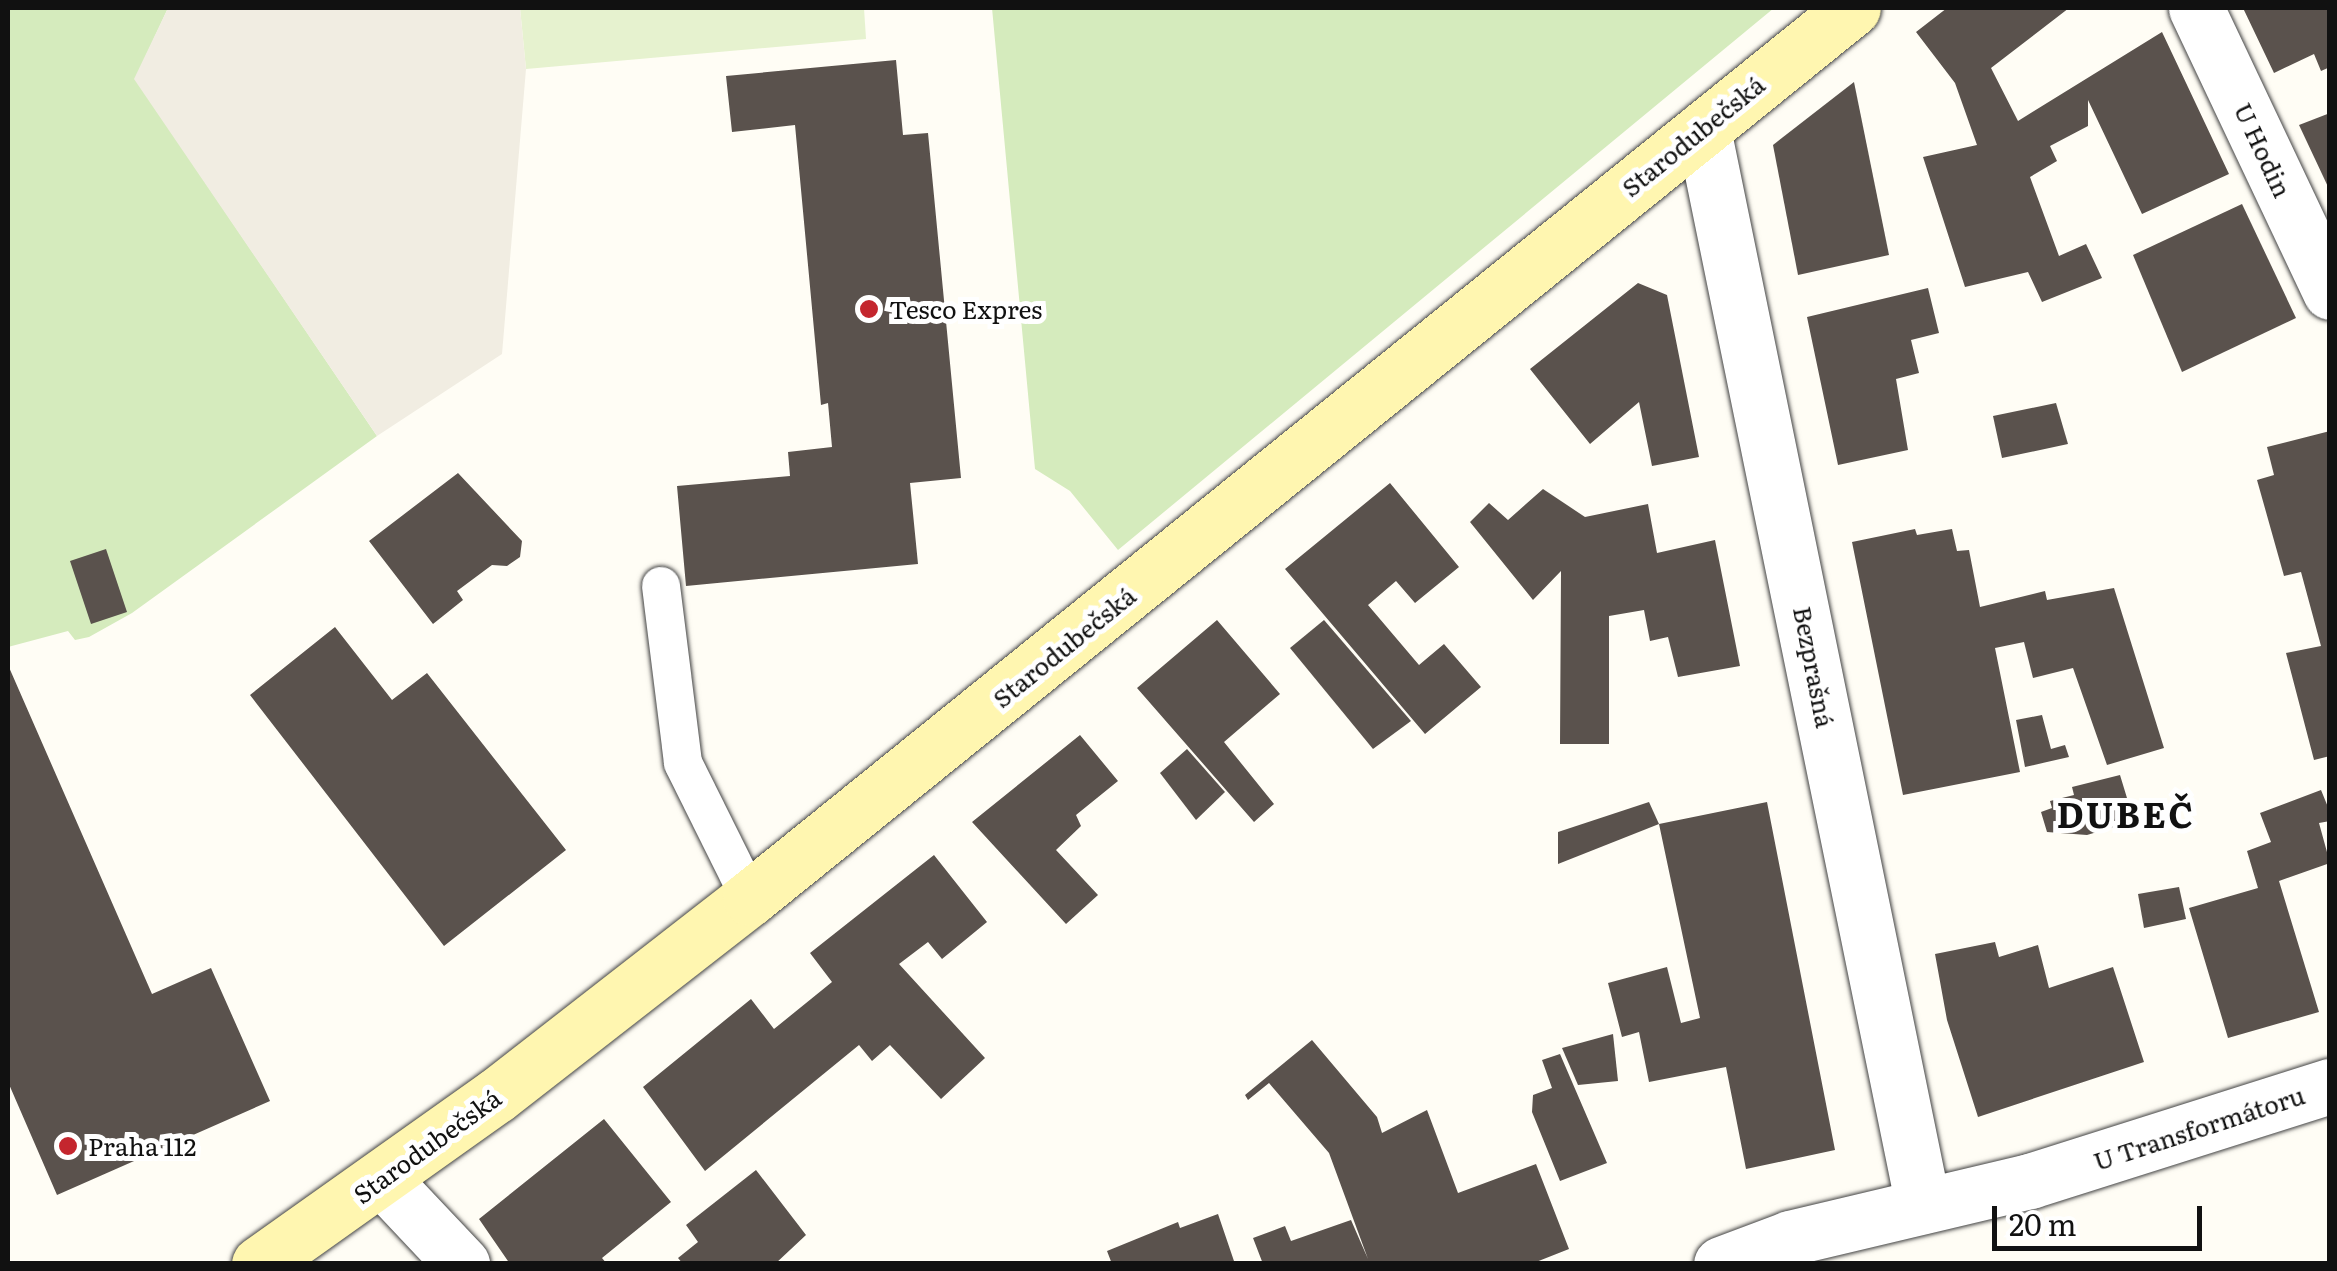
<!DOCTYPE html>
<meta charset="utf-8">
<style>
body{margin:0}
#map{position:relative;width:2337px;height:1271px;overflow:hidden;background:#fffdf5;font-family:Literata,serif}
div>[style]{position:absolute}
.green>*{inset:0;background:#d5ebbd}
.pitch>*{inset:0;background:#e6f2cf}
.plaza>*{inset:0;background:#f1ede2}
.building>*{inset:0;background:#5a524d}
.roads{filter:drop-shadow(0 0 2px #444) drop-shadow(0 0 2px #444)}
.lane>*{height:38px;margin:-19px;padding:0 19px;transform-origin:19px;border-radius:19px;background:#fff}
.street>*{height:55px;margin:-27.5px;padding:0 27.5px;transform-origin:27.5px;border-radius:27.5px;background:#fff}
.secondary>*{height:55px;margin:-27.5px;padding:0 27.5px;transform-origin:27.5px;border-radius:27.5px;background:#fff6b0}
.dots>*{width:28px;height:28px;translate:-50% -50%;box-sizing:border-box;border:5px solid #fff;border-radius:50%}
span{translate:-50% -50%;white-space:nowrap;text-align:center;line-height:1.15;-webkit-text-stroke:10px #fff;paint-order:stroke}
.street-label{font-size:25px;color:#111}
.poi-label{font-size:25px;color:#111}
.left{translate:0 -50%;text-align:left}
.district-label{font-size:35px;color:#111;font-weight:700;letter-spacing:2.5px}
.frame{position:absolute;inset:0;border:10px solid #111;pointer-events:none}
.scale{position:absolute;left:1992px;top:1206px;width:210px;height:45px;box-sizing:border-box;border:5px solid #111;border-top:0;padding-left:12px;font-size:30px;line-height:35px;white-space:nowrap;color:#111;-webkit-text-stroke:8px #fff;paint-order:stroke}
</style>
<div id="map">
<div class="green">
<i style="clip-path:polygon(8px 8px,168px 8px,135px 79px,377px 436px,132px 613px,89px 637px,75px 640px,68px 631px,8px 647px)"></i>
<i style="clip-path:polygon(992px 8px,1774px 8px,1118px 550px,1070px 491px,1035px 469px)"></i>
</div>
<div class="pitch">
<i style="clip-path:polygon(520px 8px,864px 8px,866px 39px,526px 69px)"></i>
</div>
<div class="plaza">
<i style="clip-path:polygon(168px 8px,520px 8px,526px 69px,502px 354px,377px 436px,134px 79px)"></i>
</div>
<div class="building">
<i style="clip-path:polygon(1947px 8px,2069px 8px,1991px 68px,2018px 121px,2162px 32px,2229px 174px,2142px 214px,2088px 100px,2088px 126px,2050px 146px,2057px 161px,2030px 177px,2059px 256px,2086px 244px,2102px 278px,2042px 302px,2028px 272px,1965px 287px,1923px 157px,1977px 145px,1955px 83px,1916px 32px)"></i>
<i style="clip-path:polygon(2243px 8px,2330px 8px,2330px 67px,2321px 71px,2314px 54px,2274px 73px)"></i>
<i style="clip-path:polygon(896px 60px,903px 135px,928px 133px,961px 478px,910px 483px,918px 564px,686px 586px,677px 486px,790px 476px,788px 452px,832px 447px,828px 403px,821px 405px,795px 125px,732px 132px,726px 76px)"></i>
<i style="clip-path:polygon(1854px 82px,1889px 255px,1798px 275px,1773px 145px)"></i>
<i style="clip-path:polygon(2330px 113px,2330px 191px,2299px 125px)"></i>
<i style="clip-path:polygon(2242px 204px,2296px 318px,2182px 372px,2133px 255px)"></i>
<i style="clip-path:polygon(1638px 283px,1667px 295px,1699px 457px,1652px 466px,1639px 402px,1590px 444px,1530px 369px)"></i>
<i style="clip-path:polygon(1928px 288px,1939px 333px,1911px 340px,1919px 373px,1896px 379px,1908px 450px,1838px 465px,1807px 317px)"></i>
<i style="clip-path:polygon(2056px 403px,2068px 444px,2002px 458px,1993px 416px)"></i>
<i style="clip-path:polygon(2330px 431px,2330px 756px,2314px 760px,2286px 653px,2321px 646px,2301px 572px,2284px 576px,2257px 480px,2274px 475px,2267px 447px)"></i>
<i style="clip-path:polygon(458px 473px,522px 541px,520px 557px,507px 566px,492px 565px,457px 591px,463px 600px,433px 624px,369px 541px)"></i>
<i style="clip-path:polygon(1390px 483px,1459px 567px,1415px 603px,1396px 581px,1368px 605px,1419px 665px,1444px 644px,1481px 687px,1425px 734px,1285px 569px)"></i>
<i style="clip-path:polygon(1543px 489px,1585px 517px,1648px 504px,1657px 553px,1715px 540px,1740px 666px,1678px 677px,1668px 637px,1650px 641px,1644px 610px,1609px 616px,1609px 744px,1560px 744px,1561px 571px,1533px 600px,1470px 522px,1489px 503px,1508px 520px)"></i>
<i style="clip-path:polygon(1915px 529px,1917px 535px,1952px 529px,1957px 551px,1969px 550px,1980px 607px,2045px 591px,2047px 600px,2114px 588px,2164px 748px,2107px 765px,2073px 668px,2033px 678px,2024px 642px,1995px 648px,2020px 772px,1903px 795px,1852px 542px)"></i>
<i style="clip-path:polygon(106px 549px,127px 612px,91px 624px,70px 561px)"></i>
<i style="clip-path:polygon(1217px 620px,1280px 694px,1224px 742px,1274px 804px,1254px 822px,1137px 688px)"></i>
<i style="clip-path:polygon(1324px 620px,1411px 721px,1373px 749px,1290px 648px)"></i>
<i style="clip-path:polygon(335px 627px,392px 700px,427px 673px,566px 850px,444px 946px,250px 695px)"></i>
<i style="clip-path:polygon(8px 665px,152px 994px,211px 968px,270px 1101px,57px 1195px,8px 1082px)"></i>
<i style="clip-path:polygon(2042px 715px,2051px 749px,2065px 745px,2069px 757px,2025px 767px,2016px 720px)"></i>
<i style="clip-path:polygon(1080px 735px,1118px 781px,1076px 815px,1081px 826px,1056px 850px,1098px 895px,1066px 924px,972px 822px)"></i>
<i style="clip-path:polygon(1187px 749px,1225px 792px,1196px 820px,1160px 773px)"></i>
<i style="clip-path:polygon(2120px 775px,2134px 821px,2087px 835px,2047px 832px,2041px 812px,2052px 808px,2050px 801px,2074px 795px,2072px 787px)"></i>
<i style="clip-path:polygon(2321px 790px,2330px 812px,2330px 821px,2319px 823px,2330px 863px,2279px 881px,2319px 1012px,2228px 1038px,2189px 908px,2258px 888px,2247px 851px,2271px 842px,2260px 813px)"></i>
<i style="clip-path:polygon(1649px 802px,1659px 824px,1558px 864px,1558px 832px)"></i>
<i style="clip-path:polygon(1767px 802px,1835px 1150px,1746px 1169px,1726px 1067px,1649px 1082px,1639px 1032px,1622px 1037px,1608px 983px,1667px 967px,1681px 1023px,1700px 1018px,1659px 824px)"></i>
<i style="clip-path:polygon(934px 855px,987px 922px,942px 959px,928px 942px,899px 964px,985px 1058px,941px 1099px,890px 1045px,872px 1061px,859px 1045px,705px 1171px,643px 1087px,751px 999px,774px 1029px,832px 982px,810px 953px)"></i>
<i style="clip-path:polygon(2179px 887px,2186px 919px,2144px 928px,2138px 894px)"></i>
<i style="clip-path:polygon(1995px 942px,1999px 957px,2038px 945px,2049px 988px,2113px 967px,2144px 1062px,1978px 1117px,1947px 1020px,1935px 954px)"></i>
<i style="clip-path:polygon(1613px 1034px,1618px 1081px,1578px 1085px,1562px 1048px)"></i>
<i style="clip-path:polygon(1312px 1040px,1377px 1117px,1382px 1133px,1427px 1110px,1458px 1193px,1536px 1164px,1569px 1249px,1531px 1264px,1263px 1264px,1253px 1238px,1285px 1226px,1291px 1241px,1351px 1220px,1368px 1259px,1329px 1153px,1269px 1083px,1248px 1100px,1245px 1095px)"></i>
<i style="clip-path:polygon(1560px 1054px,1607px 1163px,1560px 1181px,1532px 1112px,1533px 1095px,1552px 1088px,1542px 1060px)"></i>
<i style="clip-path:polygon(604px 1119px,671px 1202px,602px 1258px,607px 1264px,510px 1264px,479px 1219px)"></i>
<i style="clip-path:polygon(756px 1170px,806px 1235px,775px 1264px,683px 1264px,678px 1258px,698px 1242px,686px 1225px)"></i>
<i style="clip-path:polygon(1218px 1214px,1235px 1264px,1112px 1264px,1107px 1251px,1178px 1222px,1180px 1228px)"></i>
</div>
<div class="roads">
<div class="lane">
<i style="left:661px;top:586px;width:178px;rotate:82.9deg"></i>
<i style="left:683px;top:763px;width:151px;rotate:63.6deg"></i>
</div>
<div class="street">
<i style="left:2196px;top:8px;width:314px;rotate:64.7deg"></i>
<i style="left:1703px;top:129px;width:1099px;rotate:78.45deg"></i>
<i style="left:382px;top:1179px;width:117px;rotate:46.7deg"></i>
<i style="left:1721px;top:1264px;width:74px;rotate:-20.6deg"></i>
<i style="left:1790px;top:1238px;width:247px;rotate:-13.4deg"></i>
<i style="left:2030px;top:1181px;width:315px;rotate:-17.6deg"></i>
</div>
<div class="secondary">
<i style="left:259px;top:1264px;width:292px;rotate:-35.4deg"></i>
<i style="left:497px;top:1095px;width:321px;rotate:-37.9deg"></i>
<i style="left:750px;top:898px;width:1417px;rotate:-38.9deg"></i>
</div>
</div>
<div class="dots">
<i style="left:869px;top:309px;background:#c4262e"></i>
<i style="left:68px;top:1146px;background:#c4262e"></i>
</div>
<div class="street-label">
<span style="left:1693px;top:136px;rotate:-39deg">Starodubečská</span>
<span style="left:2263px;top:150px;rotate:65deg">U Hodin</span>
<span style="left:1064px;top:647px;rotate:-39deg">Starodubečská</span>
<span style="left:1814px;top:667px;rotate:79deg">Bezprašná</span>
<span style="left:2199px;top:1128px;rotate:-18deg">U Transformátoru</span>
<span style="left:427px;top:1146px;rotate:-36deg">Starodubečská</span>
</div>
<div class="poi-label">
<span class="left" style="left:889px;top:309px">Tesco Expres</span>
<span class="left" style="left:88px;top:1146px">Praha 112</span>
</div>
<div class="district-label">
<span style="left:2126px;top:813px">DUBEČ</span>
</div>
<div class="frame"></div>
<div class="scale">20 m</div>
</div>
